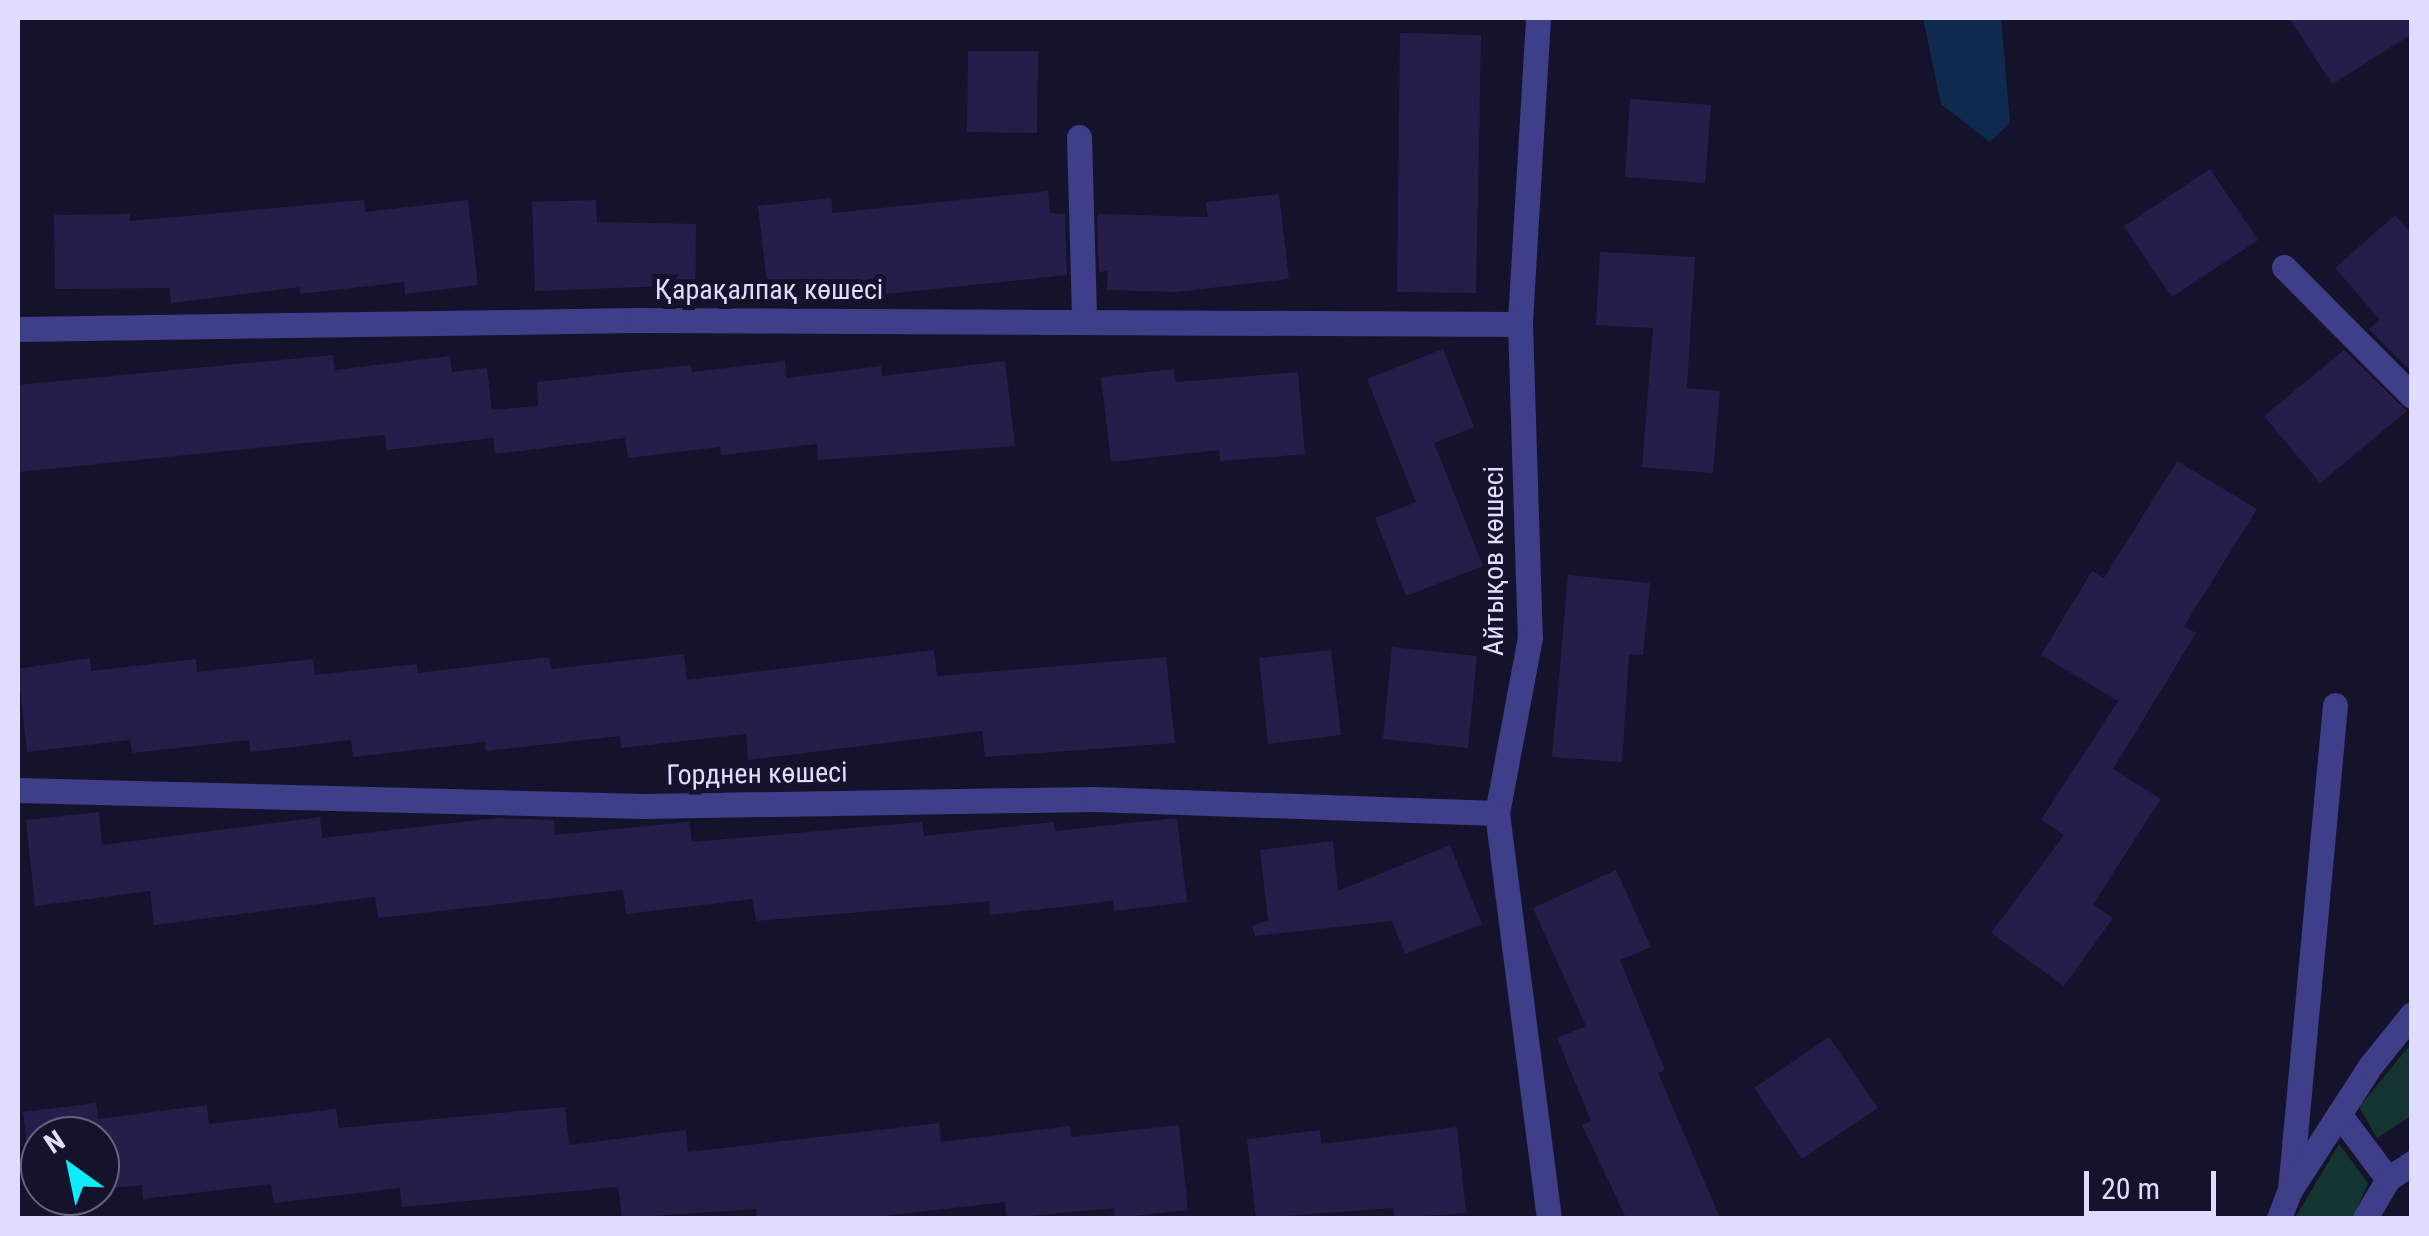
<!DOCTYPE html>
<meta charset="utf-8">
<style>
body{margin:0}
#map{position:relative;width:2429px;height:1236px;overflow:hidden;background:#15122b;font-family:"Roboto Condensed",sans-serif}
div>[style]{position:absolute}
.green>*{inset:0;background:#153532}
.water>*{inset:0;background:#102b50}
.building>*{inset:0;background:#251e4b}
.service>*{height:25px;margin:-12.5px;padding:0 12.5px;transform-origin:12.5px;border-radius:12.5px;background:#3e3e89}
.minor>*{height:25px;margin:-12.5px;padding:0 12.5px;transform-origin:12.5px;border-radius:12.5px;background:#3e3e89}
span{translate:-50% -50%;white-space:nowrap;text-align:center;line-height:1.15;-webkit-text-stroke:10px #15122b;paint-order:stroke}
.street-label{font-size:28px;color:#dfdcfe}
.frame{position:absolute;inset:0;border:20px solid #dfdcfe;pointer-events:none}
.north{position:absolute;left:20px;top:1116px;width:100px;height:100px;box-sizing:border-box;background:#15122b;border:2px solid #66637f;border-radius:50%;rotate:327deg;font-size:28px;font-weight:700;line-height:40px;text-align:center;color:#dfdcfe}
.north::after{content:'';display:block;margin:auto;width:35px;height:45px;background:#0decfa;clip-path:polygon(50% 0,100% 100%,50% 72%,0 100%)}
.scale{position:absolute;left:2084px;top:1171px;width:132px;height:45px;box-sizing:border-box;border:5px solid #dfdcfe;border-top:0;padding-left:12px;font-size:30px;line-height:35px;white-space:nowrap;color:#dfdcfe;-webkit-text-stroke:8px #15122b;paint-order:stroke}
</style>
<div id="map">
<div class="green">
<i style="clip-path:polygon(2411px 1044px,2411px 1116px,2377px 1138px,2359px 1107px)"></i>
<i style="clip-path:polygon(2339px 1144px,2368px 1183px,2353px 1218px,2295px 1218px)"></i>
</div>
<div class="water">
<i style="clip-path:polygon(1923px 18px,2001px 18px,2010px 123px,1990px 142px,1941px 104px)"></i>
</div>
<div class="building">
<i style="clip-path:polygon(2289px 18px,2412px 18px,2412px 34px,2332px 84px)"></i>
<i style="clip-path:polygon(1400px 33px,1481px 35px,1476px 293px,1397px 292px)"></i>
<i style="clip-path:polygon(968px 51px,1038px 51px,1037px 133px,967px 132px)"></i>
<i style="clip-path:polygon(1630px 99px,1711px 105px,1705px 183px,1625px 177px)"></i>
<i style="clip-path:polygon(2210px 169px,2258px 240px,2172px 297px,2124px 226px)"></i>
<i style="clip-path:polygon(1048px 191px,1050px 213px,1065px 214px,1067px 275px,868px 296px,867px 280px,768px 292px,758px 206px,831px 198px,832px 213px)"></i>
<i style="clip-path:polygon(1279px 194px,1289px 279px,1176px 292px,1107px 290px,1108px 271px,1099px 272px,1097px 214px,1208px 217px,1206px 202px)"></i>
<i style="clip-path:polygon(364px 200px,365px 212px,468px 200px,478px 285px,405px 294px,404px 282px,300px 294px,300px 287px,171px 303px,170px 288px,55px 289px,54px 215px,130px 214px,130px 221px)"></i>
<i style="clip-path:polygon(596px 200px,597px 222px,696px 224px,695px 285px,535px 291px,532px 202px)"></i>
<i style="clip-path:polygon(2395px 215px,2412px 234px,2412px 372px,2369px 329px,2380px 320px,2335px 268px)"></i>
<i style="clip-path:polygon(1600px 252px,1695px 257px,1687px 388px,1720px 391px,1713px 473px,1642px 467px,1653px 328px,1596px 325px)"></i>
<i style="clip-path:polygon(1443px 349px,1474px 427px,1434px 443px,1483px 566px,1406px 596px,1375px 518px,1416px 502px,1367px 379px)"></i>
<i style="clip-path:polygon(2344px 350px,2407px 411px,2320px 483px,2264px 416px)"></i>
<i style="clip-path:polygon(333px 355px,335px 370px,450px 356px,452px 372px,487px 368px,492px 410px,538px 406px,537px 382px,691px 365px,692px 372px,785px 361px,786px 378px,881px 366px,882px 376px,1005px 361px,1015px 446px,818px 460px,817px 444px,721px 455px,720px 447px,628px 458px,625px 438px,495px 454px,493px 438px,387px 450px,385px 435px,18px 472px,18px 385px)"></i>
<i style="clip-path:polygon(1174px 369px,1176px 382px,1298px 372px,1305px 454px,1220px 461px,1219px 450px,1111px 462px,1101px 377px)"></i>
<i style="clip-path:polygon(2177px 461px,2257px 509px,2184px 626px,2196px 633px,2113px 769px,2161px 799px,2093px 904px,2113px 918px,2064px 986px,1991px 933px,2064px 835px,2041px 820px,2118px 701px,2041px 655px,2092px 571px,2104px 578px)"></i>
<i style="clip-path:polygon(1568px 575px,1650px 583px,1643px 655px,1629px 654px,1622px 762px,1552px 757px)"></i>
<i style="clip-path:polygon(1392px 647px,1477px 656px,1468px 748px,1383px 739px)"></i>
<i style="clip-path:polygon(934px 650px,937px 676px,1166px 657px,1175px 743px,985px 757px,982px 731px,748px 760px,746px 734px,621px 748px,620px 736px,486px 751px,485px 742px,353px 757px,351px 740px,250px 752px,249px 740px,132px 753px,130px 740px,27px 752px,18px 669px,90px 658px,91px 671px,196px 659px,197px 672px,313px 659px,315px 675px,417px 664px,418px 673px,549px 657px,551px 669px,684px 654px,687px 680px)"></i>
<i style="clip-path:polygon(1331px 650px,1341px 735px,1268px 744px,1259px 658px)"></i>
<i style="clip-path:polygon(99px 812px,102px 845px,320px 817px,322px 838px,496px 818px,554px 820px,555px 835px,689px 822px,692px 842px,922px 822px,924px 836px,1054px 822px,1055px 831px,1177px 818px,1187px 902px,1114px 911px,1113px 901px,990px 915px,989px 901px,756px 921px,753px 899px,626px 914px,623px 890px,378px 918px,375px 897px,154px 925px,150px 891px,35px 906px,26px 820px)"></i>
<i style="clip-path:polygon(1333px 841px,1338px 891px,1450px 845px,1482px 924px,1405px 954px,1392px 921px,1255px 936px,1252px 926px,1268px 920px,1260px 850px)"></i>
<i style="clip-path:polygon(1616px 870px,1651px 947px,1620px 960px,1665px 1070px,1658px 1073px,1720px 1218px,1626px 1218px,1582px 1125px,1591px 1121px,1557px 1038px,1586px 1026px,1533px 908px)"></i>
<i style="clip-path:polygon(1829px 1037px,1878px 1108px,1802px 1159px,1754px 1088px)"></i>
<i style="clip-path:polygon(96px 1103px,98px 1119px,207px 1105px,209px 1124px,336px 1109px,339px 1128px,565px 1107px,569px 1145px,686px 1130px,688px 1152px,939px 1123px,941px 1142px,1070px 1126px,1071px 1137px,1179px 1125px,1188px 1210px,1115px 1218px,1114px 1208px,1007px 1218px,1005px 1202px,866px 1218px,757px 1218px,756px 1209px,622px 1218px,618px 1187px,402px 1207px,400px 1188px,274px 1203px,271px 1184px,143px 1199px,142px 1185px,100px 1189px,100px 1136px,40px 1136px,40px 1196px,33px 1197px,23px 1112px)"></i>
<i style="clip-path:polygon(1457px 1127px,1466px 1213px,1394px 1218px,1393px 1208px,1256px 1218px,1247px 1139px,1320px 1130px,1321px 1144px)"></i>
</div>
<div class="service">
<i style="left:1079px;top:137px;width:183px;rotate:88.4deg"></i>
<i style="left:2284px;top:267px;width:182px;rotate:45.2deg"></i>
<i style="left:2339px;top:1114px;width:81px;rotate:53deg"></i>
<i style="left:2290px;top:1190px;width:487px;rotate:-84.7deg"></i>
<i style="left:2279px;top:1218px;width:30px;rotate:-69deg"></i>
<i style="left:2290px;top:1190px;width:149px;rotate:-57.1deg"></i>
<i style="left:2371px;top:1065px;width:65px;rotate:-51.2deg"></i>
<i style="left:2365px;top:1218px;width:45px;rotate:-59.5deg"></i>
<i style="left:2388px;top:1179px;width:29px;rotate:-34deg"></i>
</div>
<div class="minor">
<i style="left:1538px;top:18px;width:307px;rotate:93.4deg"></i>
<i style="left:1520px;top:324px;width:313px;rotate:88.2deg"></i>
<i style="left:1530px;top:637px;width:179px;rotate:100.6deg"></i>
<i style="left:1497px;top:813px;width:408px;rotate:82.7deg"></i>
<i style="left:18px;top:329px;width:618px;rotate:-0.83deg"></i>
<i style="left:636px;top:320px;width:884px;rotate:0.26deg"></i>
<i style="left:18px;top:790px;width:625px;rotate:1.47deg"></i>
<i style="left:643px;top:806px;width:452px;rotate:-0.9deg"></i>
<i style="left:1095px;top:799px;width:402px;rotate:2deg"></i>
</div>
<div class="street-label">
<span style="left:769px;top:290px">Қарақалпақ көшесі</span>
<span style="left:1494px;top:561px;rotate:-90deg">Айтықов көшесі</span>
<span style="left:757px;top:774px;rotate:-1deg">Горднен көшесі</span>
</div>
<div class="frame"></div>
<div class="north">N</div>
<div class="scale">20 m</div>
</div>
